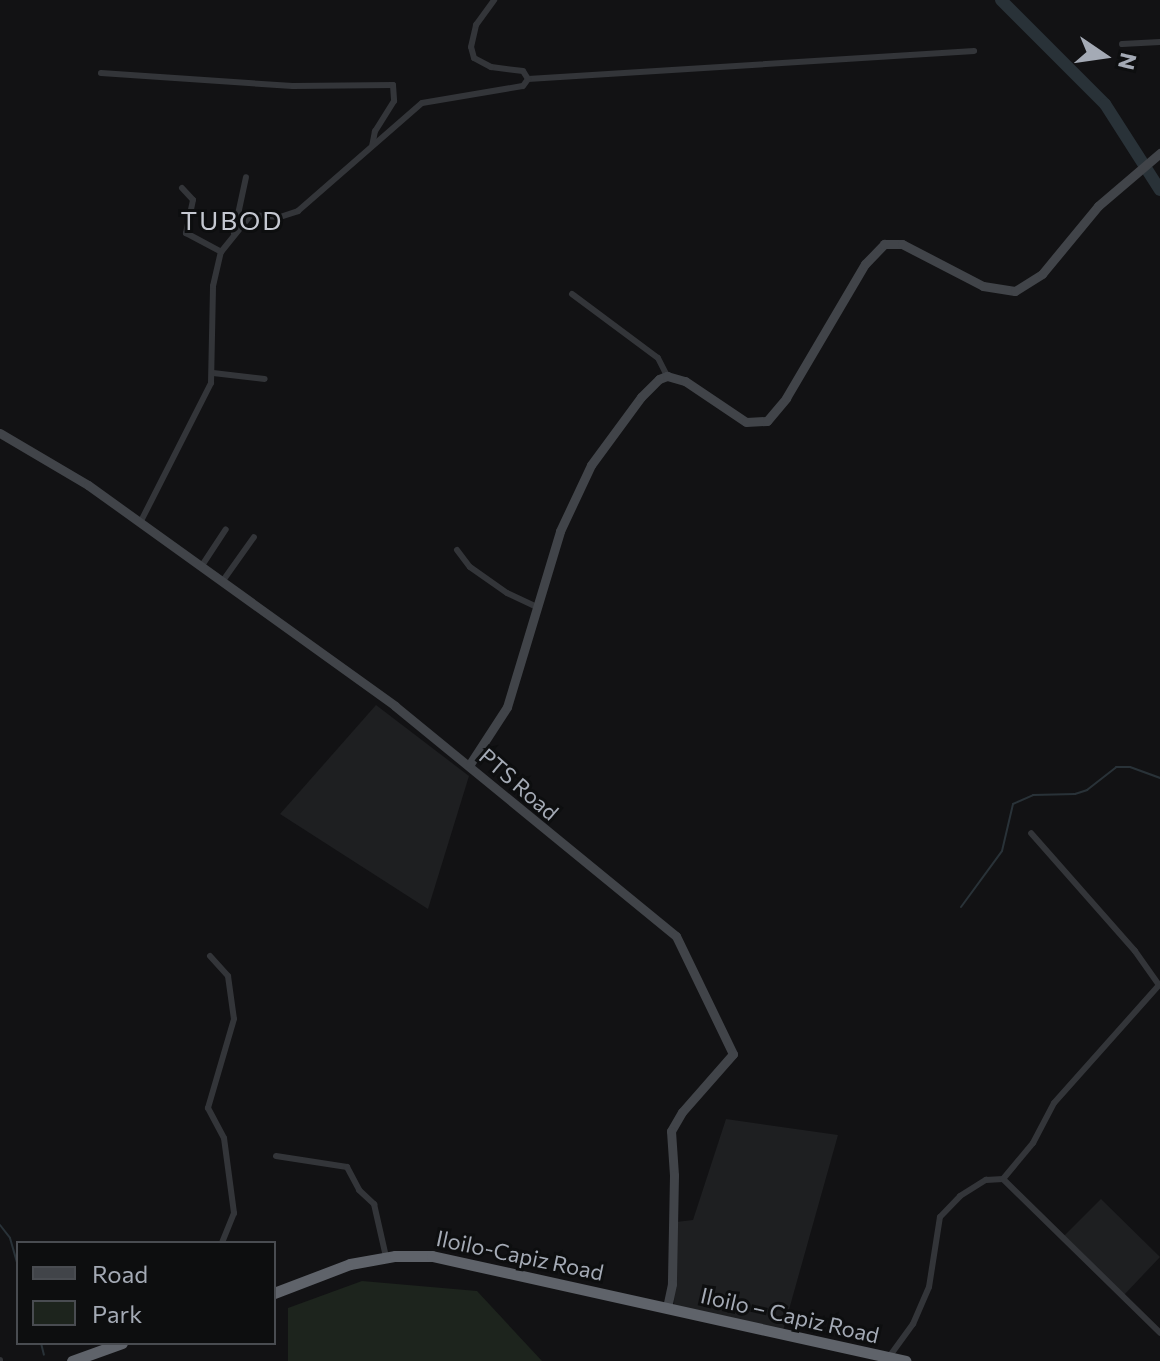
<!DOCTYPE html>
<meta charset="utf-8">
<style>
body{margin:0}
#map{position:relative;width:1160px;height:1361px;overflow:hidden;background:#121214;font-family:Commissioner,sans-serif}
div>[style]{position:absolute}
.built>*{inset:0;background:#1e1f21}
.green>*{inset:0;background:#1d241d}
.stream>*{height:2px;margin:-1px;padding:0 1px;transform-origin:1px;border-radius:1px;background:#293238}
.river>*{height:12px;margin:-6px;padding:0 6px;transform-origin:6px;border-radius:6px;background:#293238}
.street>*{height:6px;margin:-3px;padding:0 3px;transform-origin:3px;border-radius:3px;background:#333539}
.secondary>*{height:9px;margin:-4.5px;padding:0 4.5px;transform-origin:4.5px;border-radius:4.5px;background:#414449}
.highway>*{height:11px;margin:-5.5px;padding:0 5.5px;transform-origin:5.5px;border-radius:5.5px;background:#5f636a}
span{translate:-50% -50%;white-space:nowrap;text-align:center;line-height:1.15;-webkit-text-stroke:6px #0d0e0f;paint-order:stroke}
.street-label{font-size:22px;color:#a4aab5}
.quarter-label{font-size:26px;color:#c5c8d1;letter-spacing:2px}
.legend{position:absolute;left:16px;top:1241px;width:260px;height:104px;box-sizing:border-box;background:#0d0e0f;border:2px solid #494c51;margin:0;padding:10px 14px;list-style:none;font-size:24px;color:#a4aab5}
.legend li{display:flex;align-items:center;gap:16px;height:40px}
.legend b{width:40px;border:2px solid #494c51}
.north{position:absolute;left:1064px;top:16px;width:80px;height:80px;-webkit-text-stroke:6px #0d0e0f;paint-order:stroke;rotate:103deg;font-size:22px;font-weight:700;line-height:32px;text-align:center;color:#a4aab5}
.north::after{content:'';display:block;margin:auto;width:28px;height:36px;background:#a4aab5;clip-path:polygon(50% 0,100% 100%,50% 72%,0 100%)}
</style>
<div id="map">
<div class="built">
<i style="clip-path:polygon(376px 705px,469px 776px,428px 909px,280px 814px)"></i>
<i style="clip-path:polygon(726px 1119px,838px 1135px,783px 1331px,674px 1307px,676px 1222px,693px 1220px)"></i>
<i style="clip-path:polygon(1101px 1199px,1160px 1257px,1124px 1295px,1064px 1236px)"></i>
</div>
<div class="green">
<i style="clip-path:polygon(362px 1281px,477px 1291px,542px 1361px,288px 1361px,288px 1308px)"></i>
</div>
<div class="stream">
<i style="left:961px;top:907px;width:69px;rotate:-53.8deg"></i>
<i style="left:1002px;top:851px;width:48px;rotate:-76.8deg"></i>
<i style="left:1013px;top:804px;width:22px;rotate:-24deg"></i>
<i style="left:1033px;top:795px;width:42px;rotate:-1.4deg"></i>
<i style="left:1075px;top:794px;width:13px;rotate:-18deg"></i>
<i style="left:1087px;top:790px;width:37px;rotate:-38deg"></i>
<i style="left:1116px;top:767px;width:14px"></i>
<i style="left:1130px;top:767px;width:32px;rotate:20deg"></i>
<i style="left:0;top:1225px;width:16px;rotate:52deg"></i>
<i style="left:10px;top:1238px;width:29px;rotate:74deg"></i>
<i style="left:41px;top:1343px;width:12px;rotate:76deg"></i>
</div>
<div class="river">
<i style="left:1001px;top:0;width:147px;rotate:45deg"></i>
<i style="left:1105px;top:104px;width:102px;rotate:57.4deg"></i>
</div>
<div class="street">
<i style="left:1122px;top:44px;width:38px;rotate:-3deg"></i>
<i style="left:101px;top:73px;width:192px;rotate:3.9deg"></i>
<i style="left:293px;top:86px;width:100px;rotate:-0.6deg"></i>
<i style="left:393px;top:85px;width:16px;rotate:86deg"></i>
<i style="left:394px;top:101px;width:36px;rotate:122deg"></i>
<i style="left:375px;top:131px;width:15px;rotate:101deg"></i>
<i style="left:528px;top:79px;width:447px;rotate:-3.6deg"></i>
<i style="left:182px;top:188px;width:16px;rotate:47deg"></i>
<i style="left:193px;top:200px;width:34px;rotate:102deg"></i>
<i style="left:186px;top:233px;width:40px;rotate:28deg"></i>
<i style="left:234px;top:233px;width:57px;rotate:-77.9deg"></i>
<i style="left:572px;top:294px;width:107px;rotate:36.7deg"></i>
<i style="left:658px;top:358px;width:20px;rotate:63deg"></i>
<i style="left:213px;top:373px;width:52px;rotate:6.6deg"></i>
<i style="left:140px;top:523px;width:157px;rotate:-63.1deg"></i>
<i style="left:211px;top:383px;width:97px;rotate:-88.8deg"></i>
<i style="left:213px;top:286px;width:35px;rotate:-77deg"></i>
<i style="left:221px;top:252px;width:48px;rotate:-51deg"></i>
<i style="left:251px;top:215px;width:29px;rotate:4deg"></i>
<i style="left:280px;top:217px;width:19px;rotate:-18deg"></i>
<i style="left:298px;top:211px;width:164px;rotate:-41.1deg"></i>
<i style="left:422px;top:103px;width:102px;rotate:-9.6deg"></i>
<i style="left:523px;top:86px;width:9px;rotate:-54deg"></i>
<i style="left:528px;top:79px;width:9px;rotate:-122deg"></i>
<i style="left:523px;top:71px;width:32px;rotate:-173deg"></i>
<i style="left:491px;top:67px;width:19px;rotate:-152deg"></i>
<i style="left:474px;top:58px;width:11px;rotate:-105deg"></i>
<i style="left:471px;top:47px;width:23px;rotate:-77deg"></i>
<i style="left:476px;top:25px;width:31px;rotate:-54deg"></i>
<i style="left:457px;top:550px;width:21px;rotate:53deg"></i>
<i style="left:470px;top:567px;width:45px;rotate:35.1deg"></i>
<i style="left:507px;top:593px;width:33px;rotate:25deg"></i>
<i style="left:201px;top:567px;width:45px;rotate:-56.7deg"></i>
<i style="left:222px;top:582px;width:55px;rotate:-54.6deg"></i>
<i style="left:210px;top:956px;width:27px;rotate:48deg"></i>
<i style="left:228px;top:976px;width:43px;rotate:82.1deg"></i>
<i style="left:234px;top:1019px;width:93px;rotate:106.3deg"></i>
<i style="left:208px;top:1108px;width:34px;rotate:62deg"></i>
<i style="left:224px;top:1138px;width:76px;rotate:82.4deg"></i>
<i style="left:234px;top:1213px;width:32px;rotate:112deg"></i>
<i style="left:276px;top:1156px;width:72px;rotate:8.8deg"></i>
<i style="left:347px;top:1167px;width:26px;rotate:62deg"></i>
<i style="left:359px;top:1190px;width:21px;rotate:43deg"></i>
<i style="left:374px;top:1204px;width:54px;rotate:77.2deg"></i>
<i style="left:1003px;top:1179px;width:220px;rotate:44.4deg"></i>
<i style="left:889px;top:1357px;width:41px;rotate:-54deg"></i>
<i style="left:913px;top:1324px;width:40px;rotate:-66.6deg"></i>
<i style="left:929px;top:1287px;width:71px;rotate:-81.1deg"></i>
<i style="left:940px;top:1217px;width:29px;rotate:-46deg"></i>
<i style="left:960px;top:1196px;width:31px;rotate:-32deg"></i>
<i style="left:986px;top:1180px;width:17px;rotate:-3deg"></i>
<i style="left:1003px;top:1179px;width:47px;rotate:-50.2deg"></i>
<i style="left:1033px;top:1143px;width:45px;rotate:-62.3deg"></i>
<i style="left:1054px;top:1103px;width:158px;rotate:-48.3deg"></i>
<i style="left:1159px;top:985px;width:42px;rotate:-125.2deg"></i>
<i style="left:1135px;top:951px;width:157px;rotate:-131.4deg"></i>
<i style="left:0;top:1360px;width:1px;rotate:90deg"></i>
</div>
<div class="secondary">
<i style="left:0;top:433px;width:102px;rotate:30.6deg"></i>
<i style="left:88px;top:485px;width:378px;rotate:35.7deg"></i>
<i style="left:395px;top:706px;width:363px;rotate:39.3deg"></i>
<i style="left:676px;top:936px;width:131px;rotate:64.2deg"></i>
<i style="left:733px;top:1054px;width:77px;rotate:131.3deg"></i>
<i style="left:682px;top:1112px;width:22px;rotate:120deg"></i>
<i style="left:671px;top:1131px;width:44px;rotate:86.1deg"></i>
<i style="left:674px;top:1175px;width:109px;rotate:91.1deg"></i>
<i style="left:672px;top:1284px;width:24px;rotate:102deg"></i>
<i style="left:470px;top:764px;width:68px;rotate:-57deg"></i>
<i style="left:507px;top:707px;width:184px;rotate:-73.2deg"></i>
<i style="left:560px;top:531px;width:73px;rotate:-64.8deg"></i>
<i style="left:591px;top:465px;width:84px;rotate:-53.7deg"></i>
<i style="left:641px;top:397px;width:25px;rotate:-45deg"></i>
<i style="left:659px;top:379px;width:9px;rotate:-21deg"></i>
<i style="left:667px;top:376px;width:19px;rotate:16deg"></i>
<i style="left:685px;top:381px;width:73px;rotate:33.9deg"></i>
<i style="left:746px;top:422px;width:21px;rotate:-3deg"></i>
<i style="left:767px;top:421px;width:30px;rotate:-50deg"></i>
<i style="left:786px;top:398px;width:156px;rotate:-59.5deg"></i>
<i style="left:865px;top:264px;width:28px;rotate:-46deg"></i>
<i style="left:884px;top:244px;width:18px"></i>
<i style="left:902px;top:244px;width:91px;rotate:27.4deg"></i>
<i style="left:983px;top:286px;width:32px;rotate:9deg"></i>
<i style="left:1015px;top:291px;width:32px;rotate:-32deg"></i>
<i style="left:1042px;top:274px;width:88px;rotate:-50.5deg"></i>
<i style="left:1098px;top:206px;width:82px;rotate:-40.5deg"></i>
</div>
<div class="highway">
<i style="left:274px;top:1293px;width:81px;rotate:-20.9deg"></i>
<i style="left:350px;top:1264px;width:46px;rotate:-10.1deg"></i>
<i style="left:395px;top:1256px;width:37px"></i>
<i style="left:432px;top:1256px;width:485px;rotate:12.5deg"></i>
<i style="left:72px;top:1361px;width:53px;rotate:-19.8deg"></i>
</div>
<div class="street-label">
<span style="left:519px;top:784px;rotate:41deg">PTS Road</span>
<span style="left:520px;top:1255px;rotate:12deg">Iloilo-Capiz Road</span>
<span style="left:790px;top:1315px;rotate:13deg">Iloilo – Capiz Road</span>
</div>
<div class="quarter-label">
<span style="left:232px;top:220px">TUBOD</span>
</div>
<ul class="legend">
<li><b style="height:10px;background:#414449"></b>Road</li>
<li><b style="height:22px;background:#1d241d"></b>Park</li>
</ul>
<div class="north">N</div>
</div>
